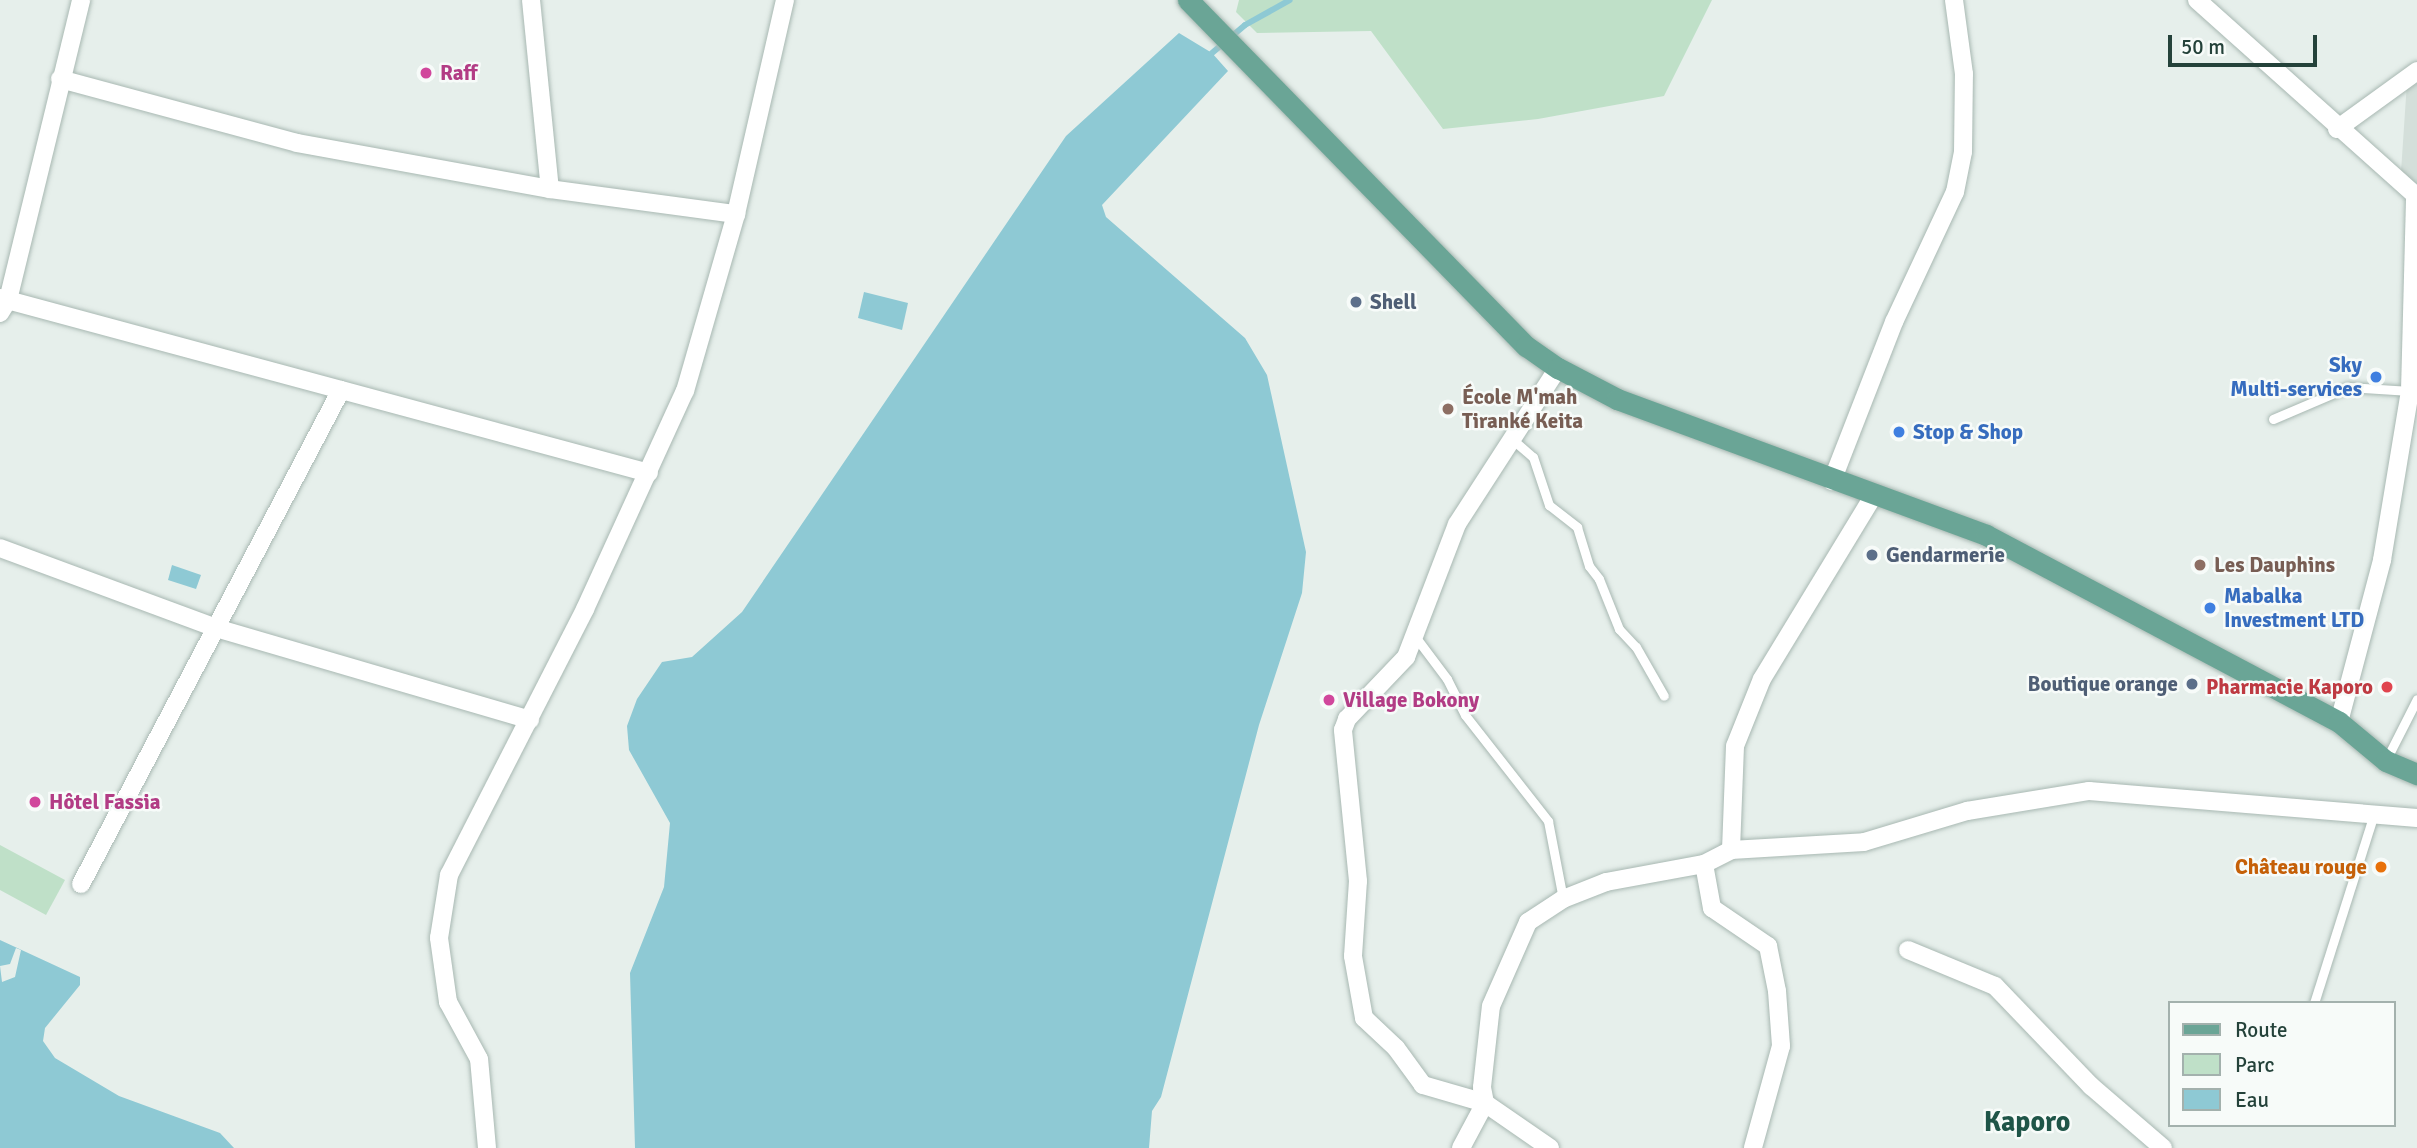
<!DOCTYPE html>
<meta charset="utf-8">
<style>
body{margin:0}
#map{position:relative;width:2417px;height:1148px;overflow:hidden;background:#e6efeb;font-family:Signika,sans-serif}
div>[style]{position:absolute}
.built>*{inset:0;background:#d4dfda}
.green>*{inset:0;background:#bfe0c8}
.water>*{inset:0;background:#8ec9d4}
.pier>*{inset:0;background:#e6efeb}
.stream>*{height:6px;margin:-3px;padding:0 3px;transform-origin:3px;border-radius:3px;background:#8ec9d4}
.roads{filter:drop-shadow(0 0 2px #a8b8b2) drop-shadow(0 0 2px #a8b8b2)}
.lane>*{height:9px;margin:-4.5px;padding:0 4.5px;transform-origin:4.5px;border-radius:4.5px;background:#fff}
.street>*{height:18px;margin:-9px;padding:0 9px;transform-origin:9px;border-radius:9px;background:#fff}
.primary>*{height:21px;margin:-10.5px;padding:0 10.5px;transform-origin:10.5px;border-radius:10.5px;background:#6aa596}
.dots>*{width:19px;height:19px;translate:-50% -50%;box-sizing:border-box;border:4px solid #f7fbf9;border-radius:50%}
span{translate:-50% -50%;white-space:nowrap;text-align:center;line-height:1.15;-webkit-text-stroke:5px #f7fbf9;paint-order:stroke}
.hotel-label{font-size:21px;color:#b23c85;font-weight:700}
.left{translate:0 -50%;text-align:left}
.service-label{font-size:21px;color:#4e5e75;font-weight:700}
.right{translate:-100% -50%;text-align:right}
.shop-label{font-size:21px;color:#366cbe;font-weight:700}
.education-label{font-size:21px;color:#785e54;font-weight:700}
.health-label{font-size:21px;color:#be3a42;font-weight:700}
.food-label{font-size:21px;color:#c56008;font-weight:700}
.district-label{font-size:28px;color:#1f5548;font-weight:700}
.legend{position:absolute;left:2168px;top:1001px;width:228px;height:126px;box-sizing:border-box;background:#f7fbf9;border:2px solid #a3b1ad;margin:0;padding:9px 12px;list-style:none;font-size:21px;color:#24423a}
.legend li{display:flex;align-items:center;gap:14px;height:35px}
.legend b{width:35px;border:2px solid #a3b1ad}
.scale{position:absolute;left:2168px;top:35px;width:149px;height:32px;box-sizing:border-box;border:4px solid #24423a;border-top:0;padding-left:9px;font-size:21px;line-height:24px;white-space:nowrap;color:#24423a;-webkit-text-stroke:5px #f7fbf9;paint-order:stroke}
</style>
<div id="map">
<div class="built">
<i style="clip-path:polygon(2417px 61px,2417px 187px,2401px 172px,2408px 67px)"></i>
</div>
<div class="green">
<i style="clip-path:polygon(1239px 0,1712px 0,1664px 96px,1538px 119px,1443px 129px,1371px 31px,1257px 33px,1236px 12px)"></i>
<i style="clip-path:polygon(0 845px,65px 880px,46px 915px,0 890px)"></i>
</div>
<div class="water">
<i style="clip-path:polygon(1179px 33px,1212px 53px,1228px 71px,1102px 205px,1106px 217px,1245px 338px,1267px 375px,1306px 552px,1302px 593px,1259px 725px,1161px 1097px,1152px 1111px,1149px 1148px,635px 1148px,630px 973px,664px 887px,670px 823px,629px 750px,627px 726px,637px 699px,662px 662px,692px 657px,742px 612px,1066px 136px)"></i>
<i style="clip-path:polygon(864px 292px,908px 303px,902px 330px,858px 318px)"></i>
<i style="clip-path:polygon(172px 565px,201px 575px,196px 589px,168px 580px)"></i>
<i style="clip-path:polygon(0 940px,80px 977px,80px 985px,45px 1028px,43px 1041px,55px 1058px,119px 1096px,220px 1133px,234px 1148px,0 1148px)"></i>
</div>
<div class="pier">
<i style="clip-path:polygon(16px 948px,21px 950px,15px 977px,2px 982px,0 966px,10px 964px)"></i>
</div>
<div class="stream">
<i style="left:1212px;top:53px;width:43px;rotate:-40.3deg"></i>
<i style="left:1245px;top:25px;width:51px;rotate:-29.1deg"></i>
</div>
<div class="roads">
<div class="lane">
<i style="left:2273px;top:419px;width:82px;rotate:-23.1deg"></i>
<i style="left:2348px;top:387px;width:62px;rotate:3.7deg"></i>
<i style="left:1512px;top:439px;width:28px;rotate:41deg"></i>
<i style="left:1533px;top:457px;width:51px;rotate:71.6deg"></i>
<i style="left:1549px;top:505px;width:36px;rotate:38deg"></i>
<i style="left:1577px;top:527px;width:41px;rotate:72.9deg"></i>
<i style="left:1589px;top:566px;width:16px;rotate:52deg"></i>
<i style="left:1599px;top:579px;width:54px;rotate:68.2deg"></i>
<i style="left:1619px;top:629px;width:25px;rotate:47deg"></i>
<i style="left:1636px;top:647px;width:56px;rotate:60.3deg"></i>
<i style="left:1414px;top:635px;width:55px;rotate:53.1deg"></i>
<i style="left:1447px;top:679px;width:40px;rotate:63.4deg"></i>
<i style="left:1465px;top:715px;width:135px;rotate:51.9deg"></i>
<i style="left:1548px;top:821px;width:79px;rotate:79.1deg"></i>
<i style="left:2386px;top:760px;width:68px;rotate:-63.1deg"></i>
<i style="left:2314px;top:1003px;width:198px;rotate:-72.4deg"></i>
</div>
<div class="street">
<i style="left:531px;top:0;width:190px;rotate:84.3deg"></i>
<i style="left:2197px;top:0;width:295px;rotate:41.8deg"></i>
<i style="left:60px;top:79px;width:245px;rotate:15.1deg"></i>
<i style="left:297px;top:143px;width:257px;rotate:10.3deg"></i>
<i style="left:550px;top:189px;width:188px;rotate:7.7deg"></i>
<i style="left:2337px;top:129px;width:99px;rotate:-35.9deg"></i>
<i style="left:0;top:298px;width:672px;rotate:15.09deg"></i>
<i style="left:0;top:313px;width:15px;rotate:-58deg"></i>
<i style="left:8px;top:300px;width:309px;rotate:-76.3deg"></i>
<i style="left:1832px;top:481px;width:171px;rotate:-68.7deg"></i>
<i style="left:1894px;top:322px;width:144px;rotate:-64.9deg"></i>
<i style="left:1955px;top:192px;width:41px;rotate:-78.7deg"></i>
<i style="left:1963px;top:152px;width:78px;rotate:-89.3deg"></i>
<i style="left:1964px;top:74px;width:75px;rotate:-97.7deg"></i>
<i style="left:0;top:548px;width:233px;rotate:20.3deg"></i>
<i style="left:219px;top:629px;width:324px;rotate:16.3deg"></i>
<i style="left:2339px;top:722px;width:168px;rotate:-75.1deg"></i>
<i style="left:2382px;top:560px;width:171px;rotate:-80.6deg"></i>
<i style="left:2410px;top:391px;width:196px;rotate:-88.5deg"></i>
<i style="left:1731px;top:850px;width:104px;rotate:-87.8deg"></i>
<i style="left:1735px;top:746px;width:72px;rotate:-68.1deg"></i>
<i style="left:1762px;top:679px;width:215px;rotate:-58.7deg"></i>
<i style="left:1704px;top:864px;width:45px;rotate:79.7deg"></i>
<i style="left:1712px;top:908px;width:68px;rotate:34.2deg"></i>
<i style="left:1768px;top:946px;width:46px;rotate:78.7deg"></i>
<i style="left:1777px;top:991px;width:55px;rotate:85.8deg"></i>
<i style="left:1781px;top:1046px;width:106px;rotate:105.4deg"></i>
<i style="left:81px;top:884px;width:558px;rotate:-62.24deg"></i>
<i style="left:1908px;top:950px;width:94px;rotate:22.5deg"></i>
<i style="left:1995px;top:986px;width:139px;rotate:46.2deg"></i>
<i style="left:2091px;top:1086px;width:95px;rotate:40.7deg"></i>
<i style="left:487px;top:1148px;width:89px;rotate:-95.1deg"></i>
<i style="left:479px;top:1059px;width:65px;rotate:-118.5deg"></i>
<i style="left:448px;top:1002px;width:65px;rotate:-98deg"></i>
<i style="left:439px;top:938px;width:64px;rotate:-81deg"></i>
<i style="left:449px;top:875px;width:299px;rotate:-62.9deg"></i>
<i style="left:585px;top:609px;width:240px;rotate:-65.4deg"></i>
<i style="left:685px;top:391px;width:184px;rotate:-73.9deg"></i>
<i style="left:736px;top:214px;width:220px;rotate:-77.1deg"></i>
<i style="left:1461px;top:1148px;width:51px;rotate:-61.9deg"></i>
<i style="left:1485px;top:1103px;width:16px;rotate:-101deg"></i>
<i style="left:1482px;top:1087px;width:81px;rotate:-83.7deg"></i>
<i style="left:1491px;top:1006px;width:92px;rotate:-66.2deg"></i>
<i style="left:1528px;top:922px;width:42px;rotate:-33.3deg"></i>
<i style="left:1563px;top:899px;width:46px;rotate:-21.6deg"></i>
<i style="left:1606px;top:882px;width:100px;rotate:-10.4deg"></i>
<i style="left:1704px;top:864px;width:30px;rotate:-27deg"></i>
<i style="left:1731px;top:850px;width:133px;rotate:-3.4deg"></i>
<i style="left:1864px;top:842px;width:108px;rotate:-16.8deg"></i>
<i style="left:1967px;top:811px;width:124px;rotate:-9.3deg"></i>
<i style="left:2089px;top:791px;width:329px;rotate:4.7deg"></i>
<i style="left:1550px;top:1148px;width:79px;rotate:-145.3deg"></i>
<i style="left:1485px;top:1103px;width:65px;rotate:-163.8deg"></i>
<i style="left:1423px;top:1085px;width:46px;rotate:-126.1deg"></i>
<i style="left:1396px;top:1048px;width:44px;rotate:-136.8deg"></i>
<i style="left:1364px;top:1018px;width:63px;rotate:-100.1deg"></i>
<i style="left:1353px;top:956px;width:75px;rotate:-86.2deg"></i>
<i style="left:1358px;top:881px;width:152px;rotate:-95.7deg"></i>
<i style="left:1343px;top:730px;width:12px;rotate:-70deg"></i>
<i style="left:1347px;top:719px;width:86px;rotate:-46.4deg"></i>
<i style="left:1406px;top:657px;width:142px;rotate:-69deg"></i>
<i style="left:1457px;top:524px;width:186px;rotate:-57.1deg"></i>
</div>
<div class="primary">
<i style="left:1188px;top:0;width:484px;rotate:45.7deg"></i>
<i style="left:1526px;top:346px;width:39px;rotate:35deg"></i>
<i style="left:1558px;top:368px;width:67px;rotate:27.7deg"></i>
<i style="left:1617px;top:399px;width:393px;rotate:20.2deg"></i>
<i style="left:1986px;top:535px;width:399px;rotate:27.9deg"></i>
<i style="left:2339px;top:722px;width:61px;rotate:39.7deg"></i>
<i style="left:2386px;top:761px;width:34px;rotate:23deg"></i>
</div>
</div>
<div class="dots">
<i style="left:426px;top:73px;background:#d1479c"></i>
<i style="left:1356px;top:302px;background:#5c6f8a"></i>
<i style="left:2376px;top:377px;background:#3f7fe0"></i>
<i style="left:1448px;top:409px;background:#8d6e63"></i>
<i style="left:1899px;top:432px;background:#3f7fe0"></i>
<i style="left:1872px;top:555px;background:#5c6f8a"></i>
<i style="left:2200px;top:565px;background:#8d6e63"></i>
<i style="left:2210px;top:608px;background:#3f7fe0"></i>
<i style="left:2192px;top:684px;background:#5c6f8a"></i>
<i style="left:2387px;top:687px;background:#e0444e"></i>
<i style="left:1329px;top:700px;background:#d1479c"></i>
<i style="left:35px;top:802px;background:#d1479c"></i>
<i style="left:2381px;top:867px;background:#e8710a"></i>
</div>
<div class="hotel-label">
<span class="left" style="left:440px;top:73px">Raff</span>
<span class="left" style="left:1343px;top:700px">Village Bokony</span>
<span class="left" style="left:49px;top:802px">Hôtel Fassia</span>
</div>
<div class="service-label">
<span class="left" style="left:1370px;top:302px">Shell</span>
<span class="left" style="left:1886px;top:555px">Gendarmerie</span>
<span class="right" style="left:2178px;top:684px">Boutique orange</span>
</div>
<div class="shop-label">
<span class="right" style="left:2362px;top:377px">Sky<br>Multi-services</span>
<span class="left" style="left:1913px;top:432px">Stop &amp; Shop</span>
<span class="left" style="left:2224px;top:608px">Mabalka<br>Investment LTD</span>
</div>
<div class="education-label">
<span class="left" style="left:1462px;top:409px">École M'mah<br>Tiranké Keita</span>
<span class="left" style="left:2214px;top:565px">Les Dauphins</span>
</div>
<div class="health-label">
<span class="right" style="left:2373px;top:687px">Pharmacie Kaporo</span>
</div>
<div class="food-label">
<span class="right" style="left:2367px;top:867px">Château rouge</span>
</div>
<div class="district-label">
<span style="left:2027px;top:1122px">Kaporo</span>
</div>
<ul class="legend">
<li><b style="height:9px;background:#6aa596"></b>Route</li>
<li><b style="height:19px;background:#bfe0c8"></b>Parc</li>
<li><b style="height:19px;background:#8ec9d4"></b>Eau</li>
</ul>
<div class="scale">50 m</div>
</div>
